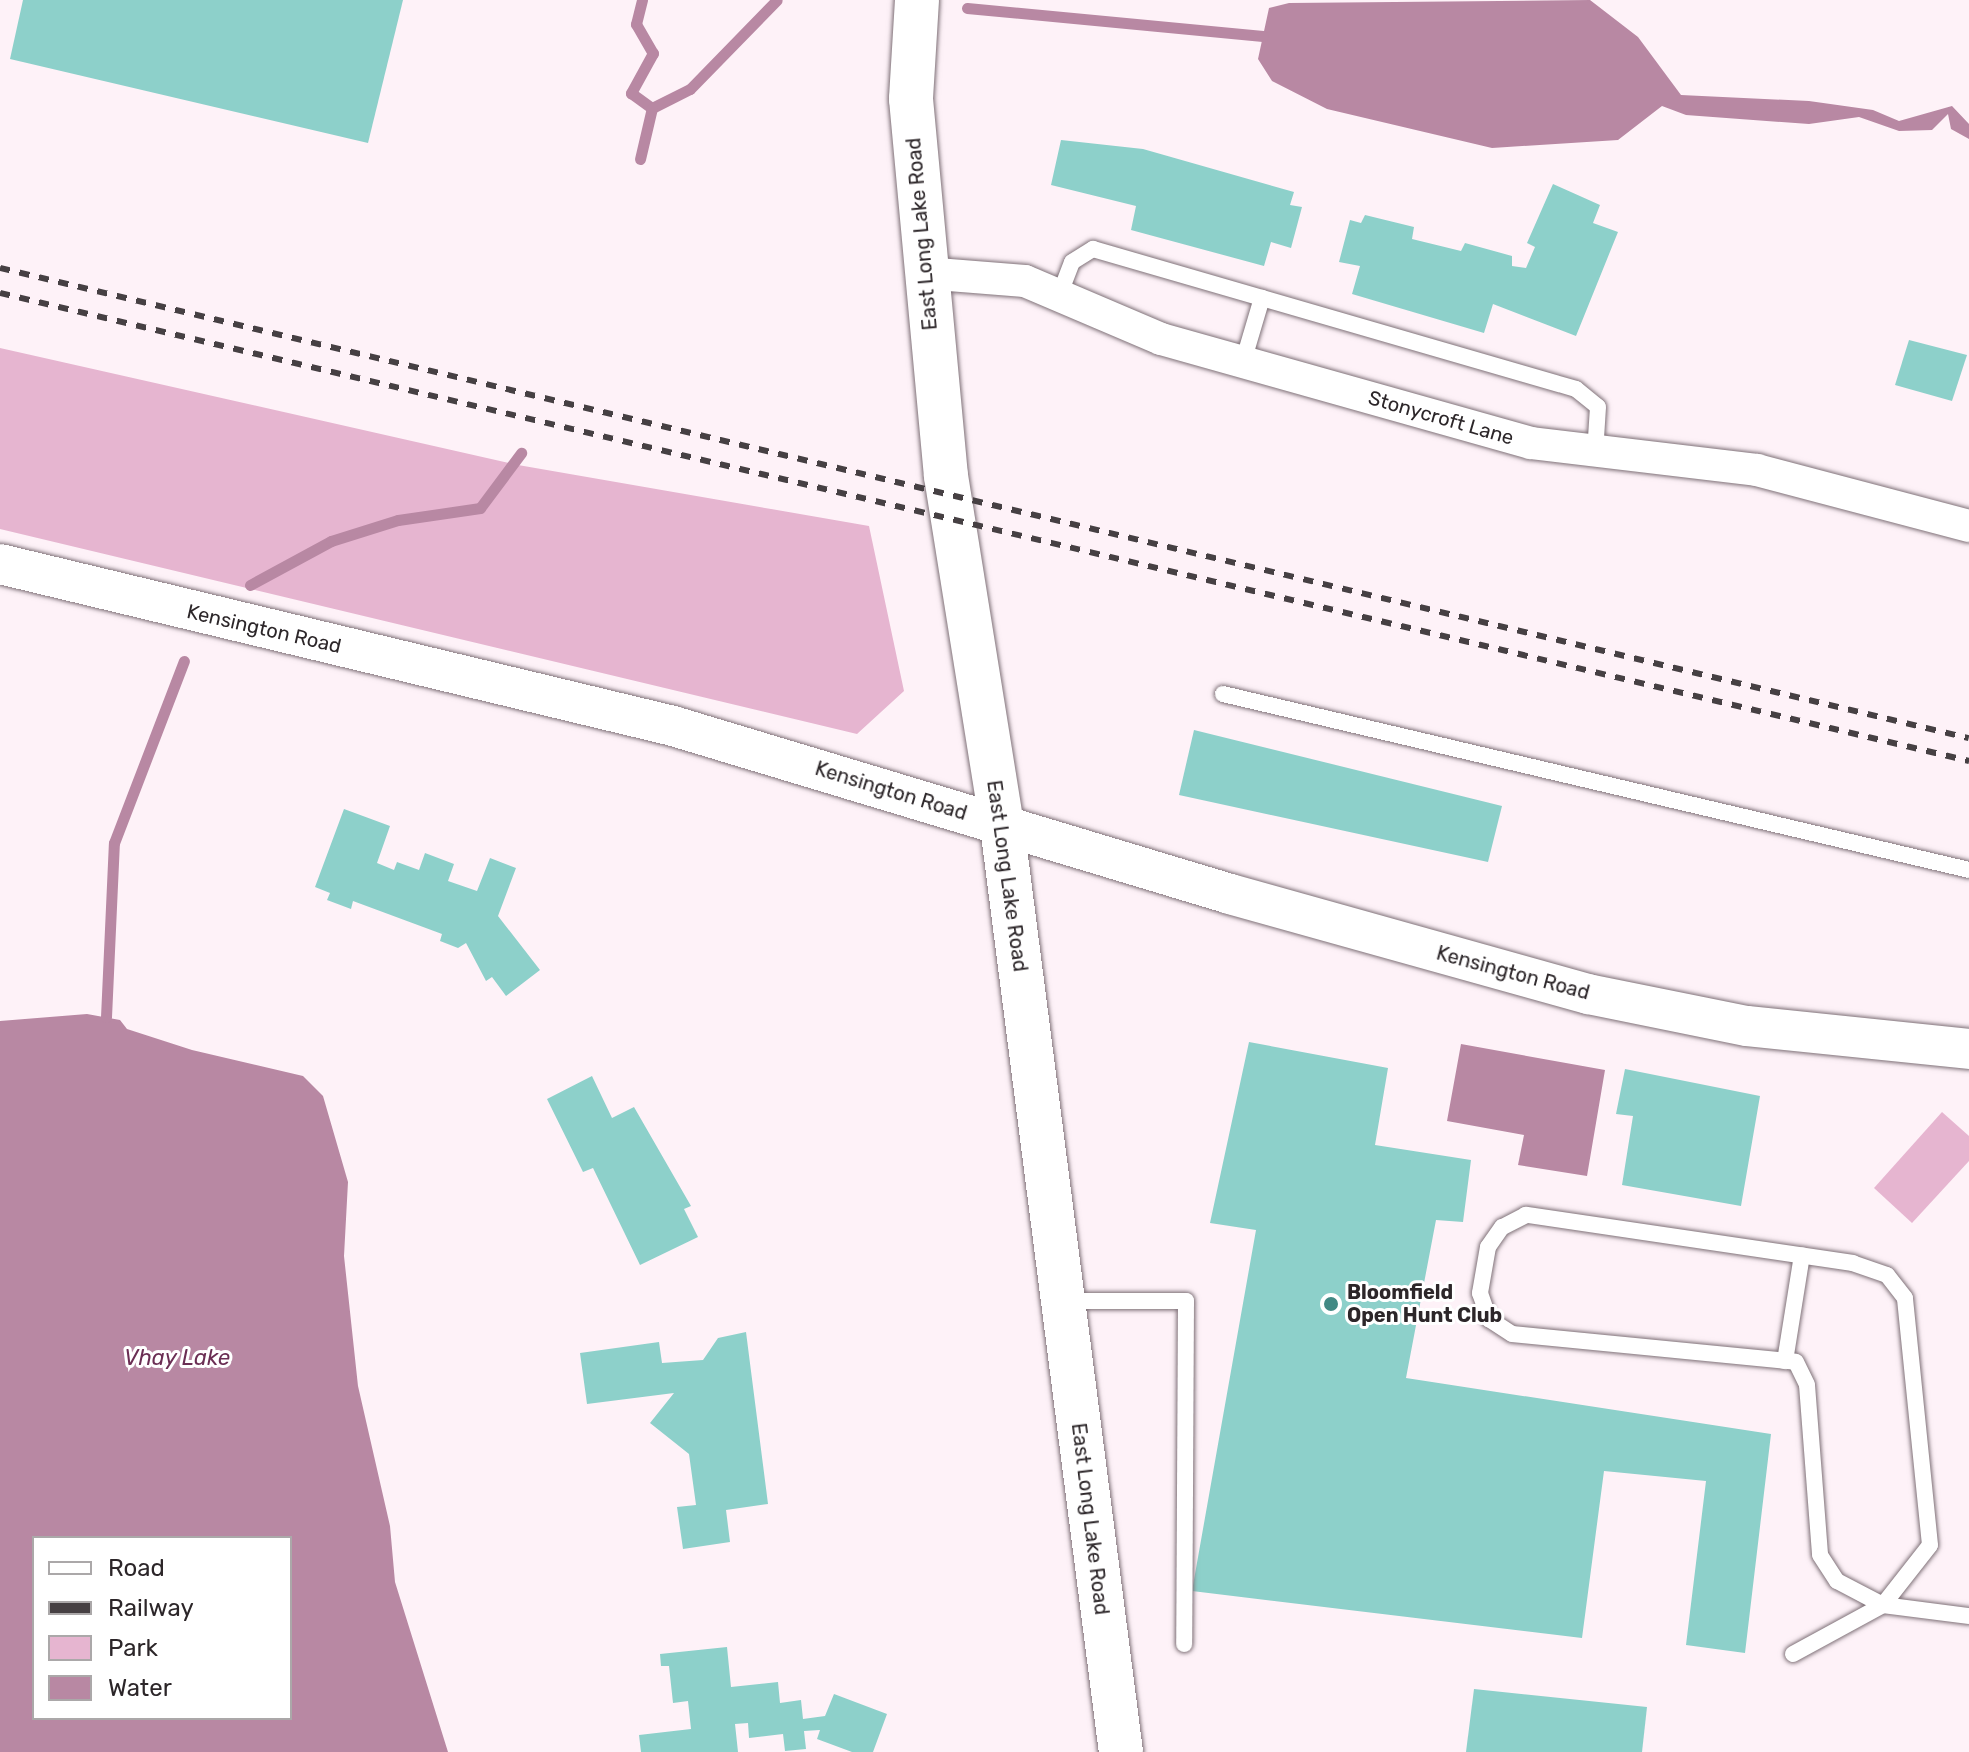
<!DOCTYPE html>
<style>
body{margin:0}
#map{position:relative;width:1969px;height:1752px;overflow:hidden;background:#fef2f8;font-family:Rubik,sans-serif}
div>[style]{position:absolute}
.green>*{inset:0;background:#e6b5d0}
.water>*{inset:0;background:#b888a3}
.stream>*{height:11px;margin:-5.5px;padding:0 5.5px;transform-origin:5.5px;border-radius:5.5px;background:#b888a3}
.building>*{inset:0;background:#8dd0ca}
.roads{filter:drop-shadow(0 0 2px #7f7178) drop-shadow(0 0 2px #7f7178)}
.service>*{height:16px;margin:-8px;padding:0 8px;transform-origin:8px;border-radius:8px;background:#fff}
.minor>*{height:32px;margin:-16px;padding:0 16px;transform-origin:16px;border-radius:16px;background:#fff}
.tertiary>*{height:40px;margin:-20px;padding:0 20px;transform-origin:20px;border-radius:20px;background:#fff}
.secondary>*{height:44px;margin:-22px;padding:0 22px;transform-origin:22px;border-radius:22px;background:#fff}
.rail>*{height:6px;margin-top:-3px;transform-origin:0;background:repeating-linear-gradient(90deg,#464043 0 10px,transparent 0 20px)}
.dots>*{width:22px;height:22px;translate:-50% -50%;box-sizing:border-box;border:4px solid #fff;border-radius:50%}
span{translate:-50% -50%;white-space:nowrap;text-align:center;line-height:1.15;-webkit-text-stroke:6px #fff;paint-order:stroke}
.street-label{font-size:20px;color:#2c2629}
.poi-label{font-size:20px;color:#2c2629;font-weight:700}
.left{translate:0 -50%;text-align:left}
.water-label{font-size:22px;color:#6b2e54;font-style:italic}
.legend{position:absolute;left:32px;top:1536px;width:260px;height:184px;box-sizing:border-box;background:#fff;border:2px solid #aba8a9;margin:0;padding:10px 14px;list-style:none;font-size:24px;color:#2c2629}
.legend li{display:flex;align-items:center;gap:16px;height:40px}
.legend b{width:40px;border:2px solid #aba8a9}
</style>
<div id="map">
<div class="green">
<i style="clip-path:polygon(0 348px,518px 465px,869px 526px,904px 691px,857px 734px,0 529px)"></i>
<i style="clip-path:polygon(1942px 1112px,1969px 1136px,1969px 1161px,1912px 1223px,1874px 1188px)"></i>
</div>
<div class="water">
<i style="clip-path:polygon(1590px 0,1638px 37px,1681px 95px,1809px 101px,1873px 110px,1899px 121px,1952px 106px,1969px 124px,1969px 139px,1951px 129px,1948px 114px,1932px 130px,1899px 131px,1859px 117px,1809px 124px,1686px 115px,1662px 106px,1618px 140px,1492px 148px,1327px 109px,1272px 81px,1258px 59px,1269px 8px,1289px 3px)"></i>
<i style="clip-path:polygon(evenodd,87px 1014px,120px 1020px,127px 1029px,192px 1050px,303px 1076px,323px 1096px,348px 1182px,344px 1256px,358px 1386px,390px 1526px,395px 1582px,448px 1752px,0 1752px,0 1021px,87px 1014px,34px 1538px,290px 1538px,290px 1718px,34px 1718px,34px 1538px)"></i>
<i style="clip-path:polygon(1461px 1044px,1605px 1070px,1587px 1176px,1518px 1165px,1524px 1135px,1447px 1121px)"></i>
</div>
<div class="stream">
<i style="left:642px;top:0;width:25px;rotate:104deg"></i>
<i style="left:636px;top:24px;width:34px;rotate:60deg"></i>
<i style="left:653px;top:53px;width:46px;rotate:118.8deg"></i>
<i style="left:631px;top:93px;width:26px;rotate:36deg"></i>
<i style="left:652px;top:108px;width:42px;rotate:-26.6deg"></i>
<i style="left:690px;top:89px;width:124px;rotate:-45.7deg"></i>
<i style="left:967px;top:8px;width:297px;rotate:5.4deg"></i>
<i style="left:640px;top:159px;width:52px;rotate:-76.8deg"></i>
<i style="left:250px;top:585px;width:92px;rotate:-28.5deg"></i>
<i style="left:331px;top:541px;width:70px;rotate:-17.4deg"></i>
<i style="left:398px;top:520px;width:83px;rotate:-8.3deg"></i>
<i style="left:480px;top:508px;width:69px;rotate:-53.3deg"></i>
<i style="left:106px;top:1017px;width:174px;rotate:-87.4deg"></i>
<i style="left:114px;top:843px;width:195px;rotate:-69deg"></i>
</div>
<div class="building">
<i style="clip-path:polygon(23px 0,403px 0,368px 143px,10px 59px)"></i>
<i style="clip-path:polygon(1061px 140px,1143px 149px,1294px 192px,1290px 205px,1302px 207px,1291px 248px,1271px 242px,1264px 266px,1131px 230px,1136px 206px,1051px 185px)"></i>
<i style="clip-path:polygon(1553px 184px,1600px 205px,1593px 223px,1618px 232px,1576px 336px,1493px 304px,1484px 333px,1352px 294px,1360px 266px,1339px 262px,1350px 220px,1361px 223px,1365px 215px,1414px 227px,1412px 239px,1461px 251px,1465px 243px,1512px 256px,1512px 266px,1526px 268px,1535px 247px,1527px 243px)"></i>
<i style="clip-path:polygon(1909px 340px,1967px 355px,1952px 401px,1895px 385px)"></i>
<i style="clip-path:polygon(1194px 730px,1502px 806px,1488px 862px,1179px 795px)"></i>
<i style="clip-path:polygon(344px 809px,390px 826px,377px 863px,394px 870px,397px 862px,419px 870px,425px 853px,454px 864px,448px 881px,477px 891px,490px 858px,516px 868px,498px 916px,540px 970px,506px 996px,492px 977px,486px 981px,466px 943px,458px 948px,440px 941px,442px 934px,353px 901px,351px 909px,327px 900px,330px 893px,315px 887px)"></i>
<i style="clip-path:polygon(1249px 1042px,1388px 1068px,1375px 1145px,1471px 1160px,1463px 1222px,1436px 1220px,1406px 1378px,1771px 1434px,1745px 1653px,1686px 1645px,1706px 1481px,1604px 1471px,1582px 1638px,1192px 1591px,1256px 1230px,1210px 1223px)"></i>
<i style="clip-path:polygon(1625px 1069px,1760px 1096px,1741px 1206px,1622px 1185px,1633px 1116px,1616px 1114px)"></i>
<i style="clip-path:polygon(592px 1076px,612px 1118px,634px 1107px,691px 1206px,684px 1209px,698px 1237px,640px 1265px,593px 1168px,583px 1172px,547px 1099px)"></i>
<i style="clip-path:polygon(746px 1332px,768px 1504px,726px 1510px,730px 1542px,683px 1549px,677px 1507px,696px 1505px,689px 1454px,650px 1423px,674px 1393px,587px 1404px,580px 1353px,659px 1342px,662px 1363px,703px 1360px,718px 1338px)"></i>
<i style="clip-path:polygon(727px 1647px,731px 1687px,778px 1682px,780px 1703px,801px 1700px,803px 1719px,825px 1716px,834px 1694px,887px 1714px,873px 1752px,852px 1752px,817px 1739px,820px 1730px,804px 1731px,806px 1749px,785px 1751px,783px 1734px,749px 1738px,748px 1723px,735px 1724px,738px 1752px,641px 1752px,639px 1735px,691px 1729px,688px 1701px,673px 1703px,669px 1666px,661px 1666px,660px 1654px)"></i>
<i style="clip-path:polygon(1474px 1689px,1647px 1707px,1642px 1752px,1466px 1752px)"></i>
</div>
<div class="roads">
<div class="service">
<i style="left:1059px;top:296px;width:36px;rotate:-69deg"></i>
<i style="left:1072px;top:262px;width:25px;rotate:-32deg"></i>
<i style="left:1093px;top:249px;width:503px;rotate:16.16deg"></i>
<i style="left:1576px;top:389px;width:28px;rotate:39deg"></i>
<i style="left:1598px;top:407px;width:46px;rotate:93.7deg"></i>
<i style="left:1243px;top:362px;width:67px;rotate:-73.5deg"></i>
<i style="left:1223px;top:694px;width:766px;rotate:13.27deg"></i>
<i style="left:1063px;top:1301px;width:123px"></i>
<i style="left:1186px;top:1301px;width:343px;rotate:90.3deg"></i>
<i style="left:1785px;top:1361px;width:107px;rotate:-80.9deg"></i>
<i style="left:1793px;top:1654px;width:102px;rotate:-28.6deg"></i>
<i style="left:1883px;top:1605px;width:76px;rotate:-51.9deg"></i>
<i style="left:1930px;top:1545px;width:248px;rotate:-95.8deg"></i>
<i style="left:1905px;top:1298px;width:29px;rotate:-128deg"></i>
<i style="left:1887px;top:1275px;width:36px;rotate:-161deg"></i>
<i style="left:1853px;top:1263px;width:331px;rotate:-171.6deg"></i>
<i style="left:1526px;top:1215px;width:27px;rotate:153deg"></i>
<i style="left:1502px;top:1227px;width:24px;rotate:125deg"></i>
<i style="left:1488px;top:1247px;width:47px;rotate:99.9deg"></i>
<i style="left:1480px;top:1293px;width:28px;rotate:71deg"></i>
<i style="left:1489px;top:1319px;width:27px;rotate:33deg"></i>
<i style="left:1512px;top:1334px;width:285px;rotate:5.6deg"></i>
<i style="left:1796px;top:1362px;width:25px;rotate:64deg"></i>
<i style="left:1807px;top:1385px;width:170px;rotate:85.6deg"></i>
<i style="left:1820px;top:1555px;width:31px;rotate:57deg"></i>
<i style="left:1837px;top:1581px;width:52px;rotate:27.6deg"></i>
<i style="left:1883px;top:1605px;width:87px;rotate:7.3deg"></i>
</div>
<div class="minor">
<i style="left:924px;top:273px;width:101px;rotate:4.5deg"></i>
<i style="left:1025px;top:281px;width:148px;rotate:23.1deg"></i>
<i style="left:1161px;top:339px;width:384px;rotate:15.7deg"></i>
<i style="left:1531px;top:443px;width:228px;rotate:6.8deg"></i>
<i style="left:1757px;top:470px;width:219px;rotate:14.8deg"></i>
</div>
<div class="tertiary">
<i style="left:0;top:564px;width:692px;rotate:13.53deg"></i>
<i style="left:673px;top:726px;width:582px;rotate:16.78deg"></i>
<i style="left:1230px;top:894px;width:372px;rotate:15.6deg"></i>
<i style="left:1588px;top:994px;width:162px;rotate:11.4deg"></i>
<i style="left:1747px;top:1026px;width:223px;rotate:5.9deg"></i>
</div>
<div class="secondary">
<i style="left:917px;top:0;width:99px;rotate:93.5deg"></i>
<i style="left:911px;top:99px;width:379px;rotate:84.7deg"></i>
<i style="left:946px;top:476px;width:354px;rotate:80.9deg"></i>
<i style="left:1002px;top:826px;width:934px;rotate:82.68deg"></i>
</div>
</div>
<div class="rail">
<i style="left:0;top:268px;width:2024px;rotate:13.43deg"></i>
<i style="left:0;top:293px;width:2024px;rotate:13.37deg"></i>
</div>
<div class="dots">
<i style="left:1331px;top:1304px;background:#428984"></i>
</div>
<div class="street-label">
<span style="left:922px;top:234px;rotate:-95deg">East Long Lake Road</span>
<span style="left:1441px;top:418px;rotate:16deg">Stonycroft Lane</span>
<span style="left:264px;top:629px;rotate:13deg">Kensington Road</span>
<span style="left:891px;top:791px;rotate:17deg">Kensington Road</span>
<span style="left:1007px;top:876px;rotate:82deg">East Long Lake Road</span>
<span style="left:1513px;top:973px;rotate:15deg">Kensington Road</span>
<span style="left:1090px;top:1519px;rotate:83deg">East Long Lake Road</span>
</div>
<div class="poi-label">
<span class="left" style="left:1347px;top:1304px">Bloomfield<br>Open Hunt Club</span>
</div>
<div class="water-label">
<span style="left:177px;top:1358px">Vhay Lake</span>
</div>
<ul class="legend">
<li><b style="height:10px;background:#fff"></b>Road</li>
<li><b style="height:10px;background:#464043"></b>Railway</li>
<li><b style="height:22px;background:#e6b5d0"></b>Park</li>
<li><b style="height:22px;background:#b888a3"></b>Water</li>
</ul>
</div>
